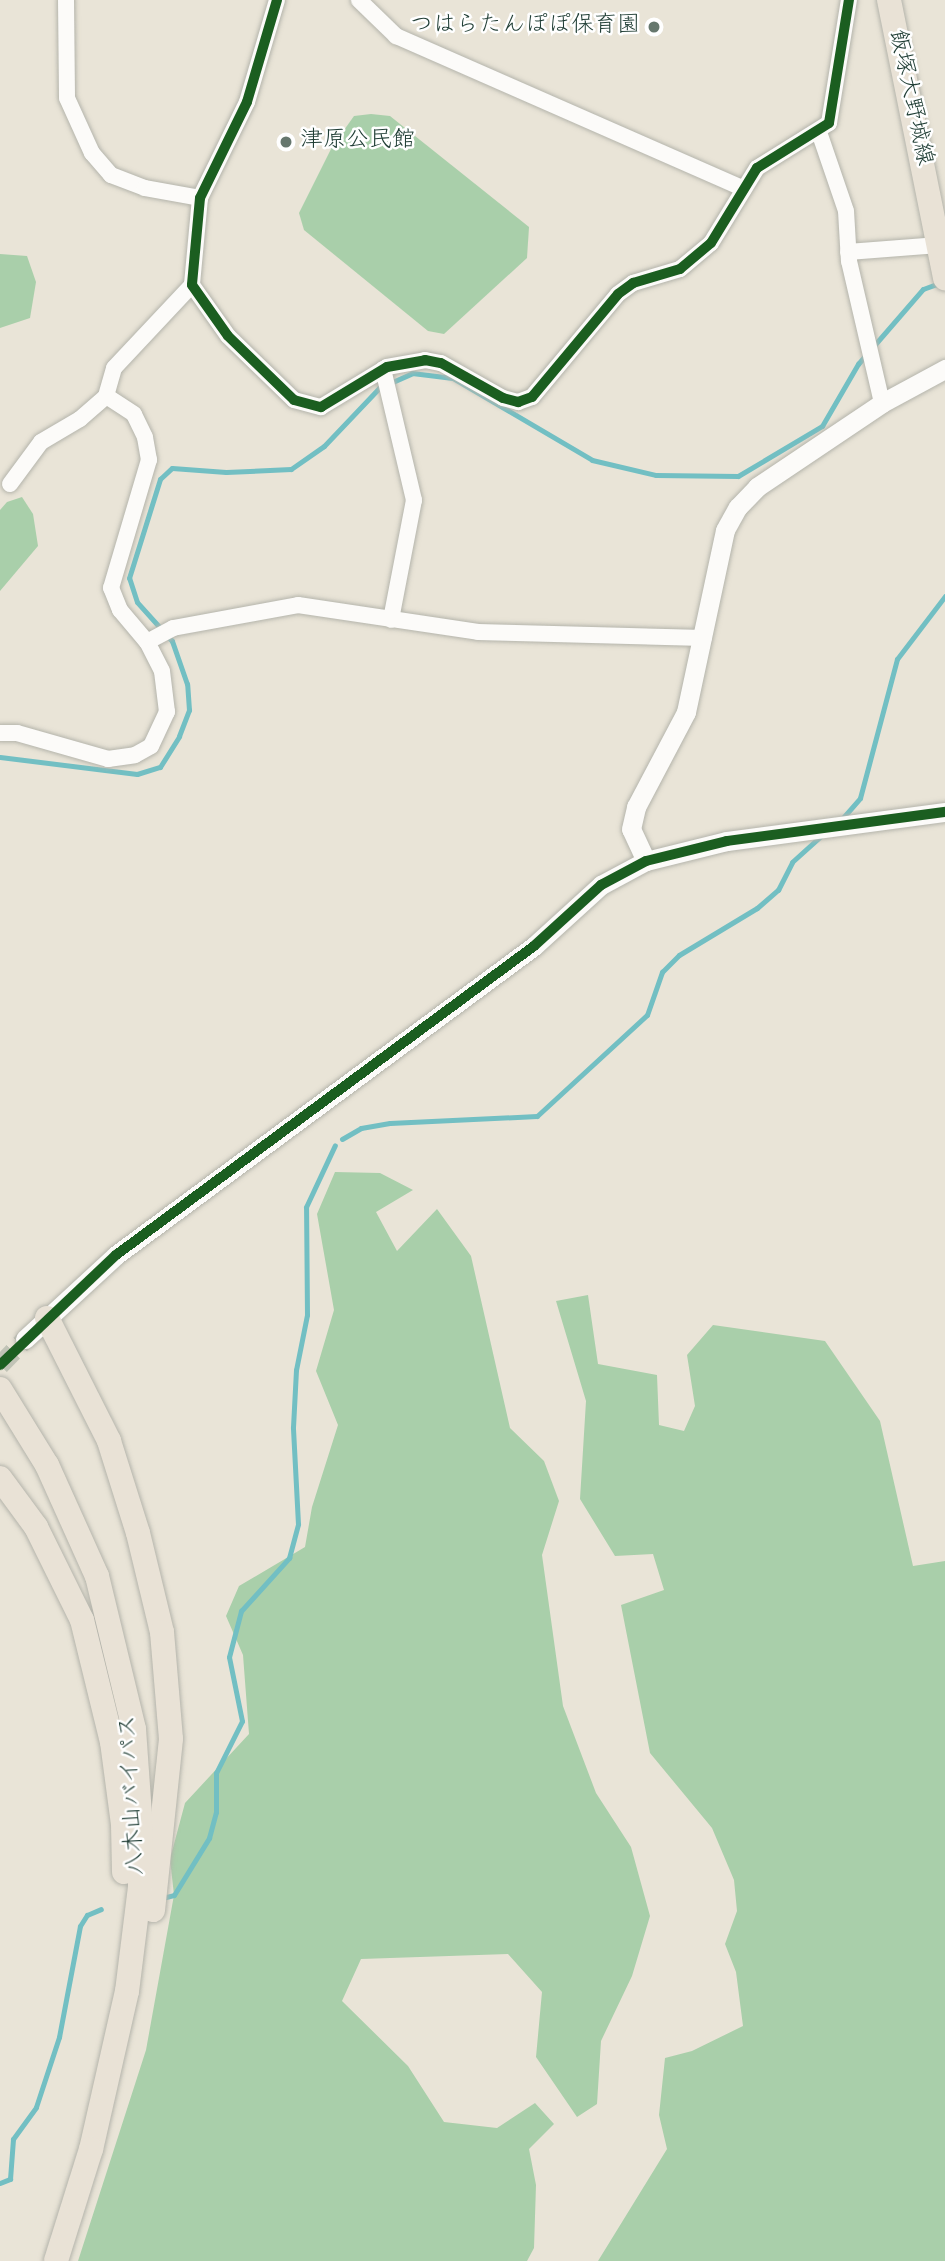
<!DOCTYPE html>
<meta charset="utf-8">
<style>
body{margin:0}
#map{position:relative;width:945px;height:2261px;overflow:hidden;background:#e9e4d7;font-family:Dekko,"Klee One",sans-serif}
div>[style]{position:absolute}
.forest>*{inset:0;background:#a9cfaa}
.stream>*{height:5px;margin:-2.5px;padding:0 2.5px;transform-origin:2.5px;border-radius:2.5px;background:#72bfc3}
.tertiary-tunnel>*{height:19px;margin-top:-9.5px;transform-origin:0;background:repeating-linear-gradient(90deg,#c1c3b6 0 19px,transparent 0 29px)}
.roads{filter:drop-shadow(0 0 2px #b4b4ab) drop-shadow(0 0 2px #b4b4ab)}
.minor>*{height:16px;margin:-8px;padding:0 8px;transform-origin:8px;border-radius:8px;background:#fcfbf9}
.tertiary>*{height:19px;margin:-9.5px;padding:0 9.5px;transform-origin:9.5px;border-radius:9.5px;background:#fcfbf9}
.primary>*{height:24px;margin:-12px;padding:0 12px;transform-origin:12px;border-radius:12px;background:#e9e2d6}
.trunk>*{height:24px;margin:-12px;padding:0 12px;transform-origin:12px;border-radius:12px;background:#e9e2d6}
.cycleway>*{height:10px;margin:-5px;padding:0 5px;transform-origin:5px;border-radius:5px;background:#1b5e20}
.dots>*{width:19px;height:19px;translate:-50% -50%;box-sizing:border-box;border:4px solid #fff;border-radius:50%}
span{translate:-50% -50%;white-space:nowrap;text-align:center;line-height:1.15;-webkit-text-stroke:5px #fff;paint-order:stroke}
.poi-label{font-size:23px;color:#1f3d34}
.right{translate:-100% -50%;text-align:right}
.left{translate:0 -50%;text-align:left}
.street-label{font-size:23px;color:#1f3d34}
</style>
<div id="map">
<div class="forest">
<i style="clip-path:polygon(371px 114px,390px 116px,529px 227px,527px 258px,444px 334px,428px 331px,304px 230px,299px 213px,332px 147px,354px 116px)"></i>
<i style="clip-path:polygon(0 254px,27px 256px,36px 282px,30px 318px,0 328px)"></i>
<i style="clip-path:polygon(22px 497px,33px 514px,38px 546px,0 591px,0 510px,7px 502px)"></i>
<i style="clip-path:polygon(335px 1172px,380px 1173px,413px 1190px,376px 1212px,397px 1251px,437px 1209px,471px 1256px,510px 1428px,544px 1461px,559px 1501px,542px 1555px,563px 1706px,596px 1793px,631px 1847px,650px 1916px,632px 1976px,601px 2041px,597px 2104px,577px 2117px,536px 2057px,542px 1992px,508px 1954px,361px 1959px,342px 2001px,408px 2066px,444px 2122px,497px 2128px,535px 2103px,554px 2124px,529px 2149px,536px 2185px,534px 2248px,527px 2261px,78px 2261px,146px 2050px,174px 1895px,170px 1859px,185px 1803px,249px 1734px,243px 1655px,226px 1616px,239px 1586px,305px 1547px,312px 1507px,338px 1425px,316px 1371px,334px 1310px,317px 1214px)"></i>
<i style="clip-path:polygon(588px 1295px,598px 1364px,657px 1375px,659px 1425px,684px 1431px,695px 1406px,687px 1355px,713px 1325px,825px 1341px,880px 1421px,913px 1566px,945px 1561px,945px 2261px,598px 2261px,667px 2149px,659px 2115px,665px 2058px,692px 2051px,743px 2026px,736px 1972px,725px 1944px,737px 1911px,734px 1880px,712px 1828px,650px 1753px,621px 1605px,664px 1590px,653px 1554px,615px 1556px,580px 1499px,586px 1401px,556px 1301px)"></i>
</div>
<div class="stream">
<i style="left:0;top:757px;width:138px;rotate:7.1deg"></i>
<i style="left:137px;top:774px;width:24px;rotate:-17deg"></i>
<i style="left:160px;top:767px;width:36px;rotate:-58deg"></i>
<i style="left:179px;top:736px;width:28px;rotate:-69deg"></i>
<i style="left:189px;top:710px;width:26px;rotate:-94deg"></i>
<i style="left:187px;top:684px;width:46px;rotate:-109.2deg"></i>
<i style="left:172px;top:641px;width:52px;rotate:-131.9deg"></i>
<i style="left:137px;top:602px;width:25px;rotate:-108deg"></i>
<i style="left:129px;top:578px;width:104px;rotate:-72.6deg"></i>
<i style="left:160px;top:479px;width:16px;rotate:-43deg"></i>
<i style="left:172px;top:468px;width:54px;rotate:4.2deg"></i>
<i style="left:226px;top:472px;width:65px;rotate:-2.6deg"></i>
<i style="left:291px;top:469px;width:40px;rotate:-34.9deg"></i>
<i style="left:324px;top:446px;width:80px;rotate:-46.5deg"></i>
<i style="left:379px;top:388px;width:36px;rotate:-24deg"></i>
<i style="left:412px;top:373px;width:41px;rotate:7deg"></i>
<i style="left:453px;top:378px;width:161px;rotate:30.5deg"></i>
<i style="left:592px;top:460px;width:66px;rotate:13.2deg"></i>
<i style="left:656px;top:475px;width:82px;rotate:0.7deg"></i>
<i style="left:738px;top:476px;width:98px;rotate:-30.8deg"></i>
<i style="left:822px;top:426px;width:72px;rotate:-59.9deg"></i>
<i style="left:858px;top:364px;width:99px;rotate:-49.1deg"></i>
<i style="left:923px;top:289px;width:20px;rotate:-20deg"></i>
<i style="left:841px;top:820px;width:29px;rotate:-49deg"></i>
<i style="left:860px;top:798px;width:144px;rotate:-75.1deg"></i>
<i style="left:897px;top:659px;width:79px;rotate:-52.7deg"></i>
<i style="left:342px;top:1139px;width:22px;rotate:-30deg"></i>
<i style="left:361px;top:1128px;width:29px;rotate:-10deg"></i>
<i style="left:390px;top:1123px;width:147px;rotate:-2.7deg"></i>
<i style="left:537px;top:1116px;width:149px;rotate:-42.6deg"></i>
<i style="left:647px;top:1015px;width:46px;rotate:-70.8deg"></i>
<i style="left:662px;top:972px;width:24px;rotate:-45deg"></i>
<i style="left:679px;top:955px;width:91px;rotate:-31.1deg"></i>
<i style="left:757px;top:908px;width:28px;rotate:-41deg"></i>
<i style="left:778px;top:890px;width:31px;rotate:-63deg"></i>
<i style="left:792px;top:862px;width:42px;rotate:-42.1deg"></i>
<i style="left:162px;top:1898px;width:12px;rotate:-14deg"></i>
<i style="left:174px;top:1895px;width:67px;rotate:-58.4deg"></i>
<i style="left:209px;top:1838px;width:27px;rotate:-75deg"></i>
<i style="left:216px;top:1812px;width:39px;rotate:-90deg"></i>
<i style="left:216px;top:1773px;width:58px;rotate:-63.4deg"></i>
<i style="left:242px;top:1721px;width:65px;rotate:-101.5deg"></i>
<i style="left:229px;top:1657px;width:48px;rotate:-75.4deg"></i>
<i style="left:241px;top:1611px;width:72px;rotate:-47.8deg"></i>
<i style="left:289px;top:1558px;width:35px;rotate:-75deg"></i>
<i style="left:298px;top:1524px;width:97px;rotate:-93deg"></i>
<i style="left:293px;top:1427px;width:57px;rotate:-87deg"></i>
<i style="left:296px;top:1370px;width:56px;rotate:-78.7deg"></i>
<i style="left:307px;top:1315px;width:108px;rotate:-90.5deg"></i>
<i style="left:306px;top:1207px;width:68px;rotate:-64.9deg"></i>
<i style="left:0;top:2183px;width:11px;rotate:-22deg"></i>
<i style="left:10px;top:2179px;width:40px;rotate:-85.7deg"></i>
<i style="left:13px;top:2139px;width:39px;rotate:-54deg"></i>
<i style="left:36px;top:2107px;width:74px;rotate:-71.8deg"></i>
<i style="left:59px;top:2037px;width:113px;rotate:-79.3deg"></i>
<i style="left:80px;top:1926px;width:13px;rotate:-58deg"></i>
<i style="left:87px;top:1915px;width:15px;rotate:-23deg"></i>
</div>
<div class="tertiary-tunnel">
<i style="left:0;top:1365px;width:36px;rotate:-46deg"></i>
</div>
<div class="roads">
<div class="minor">
<i style="left:66px;top:0;width:98px;rotate:89.4deg"></i>
<i style="left:67px;top:98px;width:60px;rotate:65.6deg"></i>
<i style="left:92px;top:153px;width:29px;rotate:49deg"></i>
<i style="left:111px;top:175px;width:36px;rotate:21deg"></i>
<i style="left:145px;top:188px;width:56px;rotate:10.3deg"></i>
<i style="left:277px;top:0;width:106px;rotate:106.4deg"></i>
<i style="left:247px;top:102px;width:107px;rotate:116.1deg"></i>
<i style="left:200px;top:198px;width:87px;rotate:95.3deg"></i>
<i style="left:192px;top:285px;width:62px;rotate:54.8deg"></i>
<i style="left:228px;top:336px;width:92px;rotate:44.1deg"></i>
<i style="left:294px;top:400px;width:28px;rotate:15deg"></i>
<i style="left:321px;top:407px;width:77px;rotate:-31.2deg"></i>
<i style="left:387px;top:367px;width:39px;rotate:-10deg"></i>
<i style="left:425px;top:360px;width:16px;rotate:11deg"></i>
<i style="left:441px;top:363px;width:71px;rotate:29.4deg"></i>
<i style="left:503px;top:398px;width:16px;rotate:15deg"></i>
<i style="left:518px;top:402px;width:15px;rotate:-20deg"></i>
<i style="left:532px;top:397px;width:134px;rotate:-50.1deg"></i>
<i style="left:618px;top:294px;width:19px;rotate:-36deg"></i>
<i style="left:633px;top:283px;width:49px;rotate:-16.6deg"></i>
<i style="left:680px;top:269px;width:40px;rotate:-40deg"></i>
<i style="left:711px;top:243px;width:88px;rotate:-58.5deg"></i>
<i style="left:757px;top:168px;width:85px;rotate:-32deg"></i>
<i style="left:829px;top:123px;width:125px;rotate:-80.8deg"></i>
<i style="left:359px;top:0;width:52px;rotate:44.2deg"></i>
<i style="left:396px;top:36px;width:380px;rotate:23.7deg"></i>
<i style="left:819px;top:132px;width:83px;rotate:71.1deg"></i>
<i style="left:846px;top:211px;width:50px;rotate:86.6deg"></i>
<i style="left:849px;top:261px;width:146px;rotate:76.9deg"></i>
<i style="left:848px;top:252px;width:91px;rotate:-4.4deg"></i>
<i style="left:383px;top:369px;width:135px;rotate:76.7deg"></i>
<i style="left:414px;top:500px;width:122px;rotate:100.9deg"></i>
<i style="left:10px;top:484px;width:52px;rotate:-53.6deg"></i>
<i style="left:41px;top:442px;width:45px;rotate:-30.5deg"></i>
<i style="left:80px;top:419px;width:35px;rotate:-41deg"></i>
<i style="left:147px;top:642px;width:30px;rotate:-28deg"></i>
<i style="left:173px;top:628px;width:127px;rotate:-10.4deg"></i>
<i style="left:298px;top:605px;width:182px;rotate:8.5deg"></i>
<i style="left:478px;top:632px;width:226px;rotate:1.5deg"></i>
<i style="left:0;top:733px;width:17px"></i>
<i style="left:17px;top:733px;width:95px;rotate:15.9deg"></i>
<i style="left:108px;top:759px;width:27px;rotate:-8deg"></i>
<i style="left:135px;top:755px;width:18px;rotate:-29deg"></i>
<i style="left:151px;top:746px;width:38px;rotate:-65deg"></i>
<i style="left:167px;top:712px;width:41px;rotate:-97deg"></i>
<i style="left:162px;top:671px;width:33px;rotate:-117deg"></i>
<i style="left:147px;top:642px;width:42px;rotate:-130.2deg"></i>
<i style="left:120px;top:610px;width:24px;rotate:-112deg"></i>
<i style="left:111px;top:588px;width:134px;rotate:-73.5deg"></i>
<i style="left:149px;top:460px;width:23px;rotate:-100deg"></i>
<i style="left:145px;top:437px;width:25px;rotate:-116deg"></i>
<i style="left:134px;top:414px;width:33px;rotate:-147deg"></i>
<i style="left:106px;top:396px;width:29px;rotate:-74deg"></i>
<i style="left:114px;top:368px;width:114px;rotate:-46.8deg"></i>
</div>
<div class="tertiary">
<i style="left:646px;top:861px;width:35px;rotate:-115deg"></i>
<i style="left:631px;top:829px;width:23px;rotate:-77deg"></i>
<i style="left:636px;top:807px;width:107px;rotate:-62.2deg"></i>
<i style="left:686px;top:712px;width:186px;rotate:-77.9deg"></i>
<i style="left:725px;top:530px;width:26px;rotate:-61deg"></i>
<i style="left:738px;top:507px;width:28px;rotate:-46deg"></i>
<i style="left:757px;top:487px;width:151px;rotate:-33.9deg"></i>
<i style="left:882px;top:403px;width:72px;rotate:-28.4deg"></i>
<i style="left:25px;top:1339px;width:124px;rotate:-42.7deg"></i>
<i style="left:116px;top:1255px;width:520px;rotate:-36.47deg"></i>
<i style="left:534px;top:946px;width:91px;rotate:-42.3deg"></i>
<i style="left:601px;top:885px;width:51px;rotate:-28.1deg"></i>
<i style="left:646px;top:861px;width:83px;rotate:-13.9deg"></i>
<i style="left:727px;top:841px;width:220px;rotate:-7.6deg"></i>
</div>
<div class="primary">
<i style="left:889px;top:0;width:284px;rotate:78.6deg"></i>
</div>
<div class="trunk">
<i style="left:47px;top:1318px;width:138px;rotate:63.2deg"></i>
<i style="left:109px;top:1441px;width:96px;rotate:72.5deg"></i>
<i style="left:138px;top:1533px;width:102px;rotate:76.4deg"></i>
<i style="left:162px;top:1632px;width:107px;rotate:85.2deg"></i>
<i style="left:171px;top:1739px;width:172px;rotate:96deg"></i>
<i style="left:0;top:1389px;width:89px;rotate:58.3deg"></i>
<i style="left:47px;top:1465px;width:122px;rotate:65.8deg"></i>
<i style="left:97px;top:1576px;width:157px;rotate:76.4deg"></i>
<i style="left:134px;top:1729px;width:99px;rotate:86deg"></i>
<i style="left:141px;top:1828px;width:59px;rotate:91deg"></i>
<i style="left:140px;top:1887px;width:105px;rotate:97.1deg"></i>
<i style="left:127px;top:1991px;width:162px;rotate:102.8deg"></i>
<i style="left:91px;top:2149px;width:117px;rotate:107.4deg"></i>
<i style="left:0;top:1478px;width:61px;rotate:53.7deg"></i>
<i style="left:36px;top:1527px;width:104px;rotate:63.7deg"></i>
<i style="left:82px;top:1620px;width:126px;rotate:76.2deg"></i>
<i style="left:112px;top:1742px;width:83px;rotate:82.4deg"></i>
<i style="left:123px;top:1824px;width:48px;rotate:88.8deg"></i>
</div>
</div>
<div class="cycleway">
<i style="left:277px;top:0;width:106px;rotate:106.4deg"></i>
<i style="left:247px;top:102px;width:107px;rotate:116.1deg"></i>
<i style="left:200px;top:198px;width:87px;rotate:95.3deg"></i>
<i style="left:192px;top:285px;width:62px;rotate:54.8deg"></i>
<i style="left:228px;top:336px;width:92px;rotate:44.1deg"></i>
<i style="left:294px;top:400px;width:28px;rotate:15deg"></i>
<i style="left:321px;top:407px;width:77px;rotate:-31.2deg"></i>
<i style="left:387px;top:367px;width:39px;rotate:-10deg"></i>
<i style="left:425px;top:360px;width:16px;rotate:11deg"></i>
<i style="left:441px;top:363px;width:71px;rotate:29.4deg"></i>
<i style="left:503px;top:398px;width:16px;rotate:15deg"></i>
<i style="left:518px;top:402px;width:15px;rotate:-20deg"></i>
<i style="left:532px;top:397px;width:134px;rotate:-50.1deg"></i>
<i style="left:618px;top:294px;width:19px;rotate:-36deg"></i>
<i style="left:633px;top:283px;width:49px;rotate:-16.6deg"></i>
<i style="left:680px;top:269px;width:40px;rotate:-40deg"></i>
<i style="left:711px;top:243px;width:88px;rotate:-58.5deg"></i>
<i style="left:757px;top:168px;width:85px;rotate:-32deg"></i>
<i style="left:829px;top:123px;width:125px;rotate:-80.8deg"></i>
<i style="left:0;top:1365px;width:160px;rotate:-43.5deg"></i>
<i style="left:116px;top:1255px;width:520px;rotate:-36.47deg"></i>
<i style="left:534px;top:946px;width:91px;rotate:-42.3deg"></i>
<i style="left:601px;top:885px;width:51px;rotate:-28.1deg"></i>
<i style="left:646px;top:861px;width:83px;rotate:-13.9deg"></i>
<i style="left:727px;top:841px;width:220px;rotate:-7.6deg"></i>
</div>
<div class="dots">
<i style="left:654px;top:27px;background:#66776d"></i>
<i style="left:286px;top:142px;background:#66776d"></i>
</div>
<div class="poi-label">
<span class="right" style="left:640px;top:27px">つはらたんぽぽ保育園</span>
<span class="left" style="left:300px;top:142px">津原公民館</span>
</div>
<div class="street-label">
<span style="left:909px;top:98px;rotate:78deg">飯塚大野城線</span>
<span style="left:134px;top:1795px;rotate:-93deg">八木山バイパス</span>
</div>
</div>
